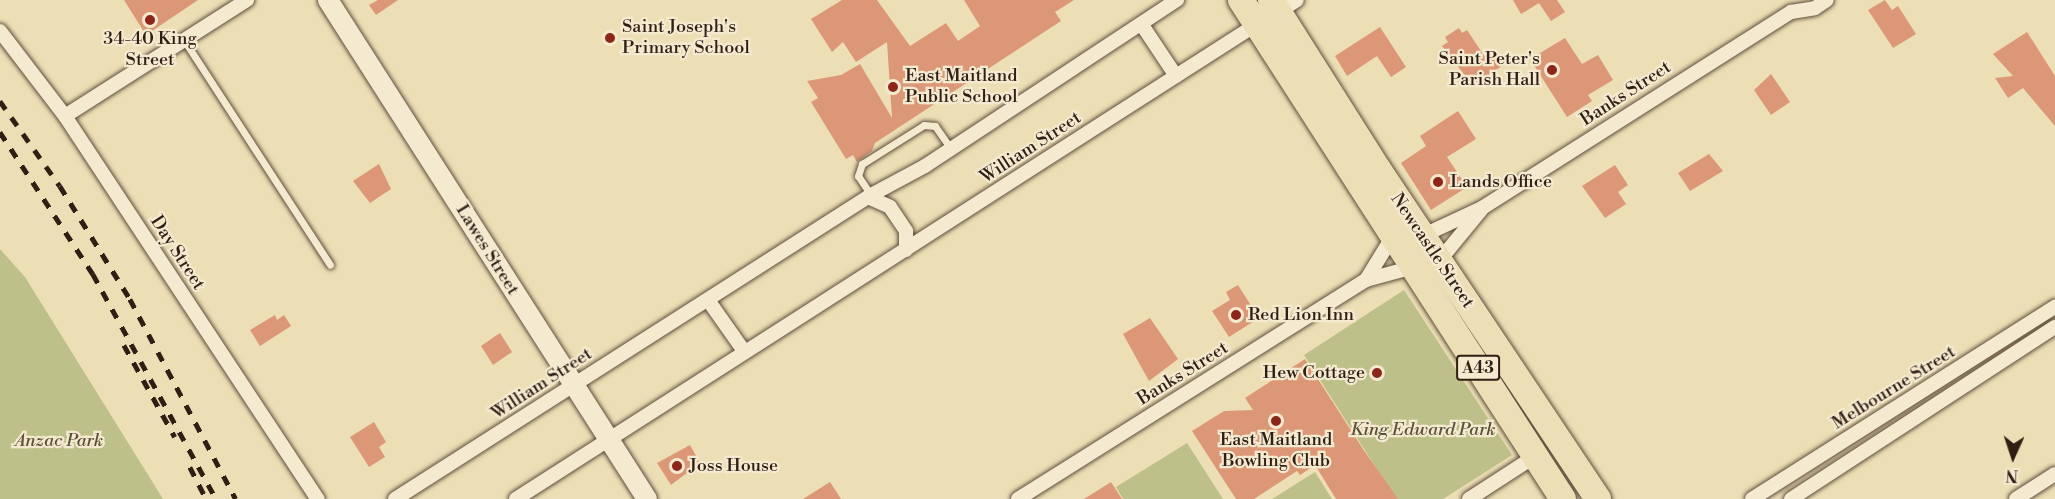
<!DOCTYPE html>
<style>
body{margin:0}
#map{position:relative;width:2055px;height:499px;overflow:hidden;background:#ecdfb5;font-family:"Libre Bodoni",serif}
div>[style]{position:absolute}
.green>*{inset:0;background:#bec089}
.building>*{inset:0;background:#dc9777}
.roads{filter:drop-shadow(0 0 2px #5f4e3d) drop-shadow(0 0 2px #5f4e3d)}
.lane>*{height:7px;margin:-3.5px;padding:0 3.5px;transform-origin:3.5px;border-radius:3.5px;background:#f3eacf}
.street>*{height:14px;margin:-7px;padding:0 7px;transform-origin:7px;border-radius:7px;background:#f3eacf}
.secondary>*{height:20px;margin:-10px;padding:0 10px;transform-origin:10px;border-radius:10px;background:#f3eacf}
.highway>*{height:26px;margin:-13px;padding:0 13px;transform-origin:13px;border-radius:13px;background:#ecdfb5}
.rail>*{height:4.5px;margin-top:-2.25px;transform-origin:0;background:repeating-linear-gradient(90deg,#301e15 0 10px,transparent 0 20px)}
.dots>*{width:16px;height:16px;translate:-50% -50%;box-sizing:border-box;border:3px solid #f3eacf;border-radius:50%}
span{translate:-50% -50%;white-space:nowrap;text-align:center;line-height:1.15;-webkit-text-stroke:4.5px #f3eacf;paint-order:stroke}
.shield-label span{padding:2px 4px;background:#f3eacf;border:2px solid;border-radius:4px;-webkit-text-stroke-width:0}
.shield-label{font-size:16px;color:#301e15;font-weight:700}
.poi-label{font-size:18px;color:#301e15}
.left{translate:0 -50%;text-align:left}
.right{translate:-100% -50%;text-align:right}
.street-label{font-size:18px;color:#301e15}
.park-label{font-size:18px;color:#5b4f38;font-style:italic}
.north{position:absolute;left:1983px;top:427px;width:60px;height:60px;-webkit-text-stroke:4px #f3eacf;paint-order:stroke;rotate:183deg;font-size:16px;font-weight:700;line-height:24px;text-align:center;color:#301e15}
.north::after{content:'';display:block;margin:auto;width:21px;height:27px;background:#301e15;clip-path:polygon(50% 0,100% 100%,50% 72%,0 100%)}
</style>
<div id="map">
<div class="green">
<i style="clip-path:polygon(0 249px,25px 277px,163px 499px,0 499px)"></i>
<i style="clip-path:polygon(1404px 290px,1512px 455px,1443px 499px,1396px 499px,1304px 355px)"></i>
<i style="clip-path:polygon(1187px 443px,1223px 499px,1123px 499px,1116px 487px)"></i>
<i style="clip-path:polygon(1315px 472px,1332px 499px,1272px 499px)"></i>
</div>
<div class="building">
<i style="clip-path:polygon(124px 0,198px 0,146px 35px)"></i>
<i style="clip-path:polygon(378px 0,398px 0,376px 15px,369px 5px)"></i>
<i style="clip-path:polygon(842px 0,877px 0,910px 46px,946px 23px,958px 41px,980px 26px,964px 0,1074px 0,1055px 12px,1061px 21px,875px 143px,872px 151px,857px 162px,853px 155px,846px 159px,811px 102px,818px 98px,807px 81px,841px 75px,860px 64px,892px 118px,887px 42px,856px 62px,843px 42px,832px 52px,811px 19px)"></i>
<i style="clip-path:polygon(1513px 0,1557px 0,1565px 12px,1551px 21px,1539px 3px,1521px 14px)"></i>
<i style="clip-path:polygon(1885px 0,1892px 10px,1898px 6px,1916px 34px,1893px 48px,1868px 10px)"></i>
<i style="clip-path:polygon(1380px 27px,1406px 67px,1391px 77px,1377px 56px,1347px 76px,1335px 56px)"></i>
<i style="clip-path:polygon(1459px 28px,1462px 33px,1467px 30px,1487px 60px,1496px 54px,1503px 65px,1473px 86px,1442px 46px,1448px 42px,1445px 37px)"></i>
<i style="clip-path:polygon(2027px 32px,2055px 76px,2055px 126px,2023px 88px,2008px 98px,1995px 78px,2013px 76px,1993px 54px)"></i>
<i style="clip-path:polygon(1565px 38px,1582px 64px,1598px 55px,1613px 80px,1588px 95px,1592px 101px,1567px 117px,1530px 59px)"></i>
<i style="clip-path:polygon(1771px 74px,1790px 102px,1771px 115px,1754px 90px)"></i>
<i style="clip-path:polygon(1458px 111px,1476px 139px,1447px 157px,1467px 187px,1431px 210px,1401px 163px,1426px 146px,1420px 136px)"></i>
<i style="clip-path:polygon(1709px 154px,1723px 171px,1690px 191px,1678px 173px)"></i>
<i style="clip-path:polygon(379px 164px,391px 189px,370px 203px,353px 181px)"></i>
<i style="clip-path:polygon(1615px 165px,1628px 185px,1618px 192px,1626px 204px,1605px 218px,1582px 186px)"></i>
<i style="clip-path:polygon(1238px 285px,1259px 318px,1229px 337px,1212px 311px,1230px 300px,1226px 292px)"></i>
<i style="clip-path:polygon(275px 315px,277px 320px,284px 315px,291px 326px,260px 346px,250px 330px)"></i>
<i style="clip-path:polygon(1150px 318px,1178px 359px,1149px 381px,1123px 334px)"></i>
<i style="clip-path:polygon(500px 333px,512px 352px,493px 365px,481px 346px)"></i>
<i style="clip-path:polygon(1305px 359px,1363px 449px,1398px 499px,1336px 499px,1315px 465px,1300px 475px,1297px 471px,1254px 499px,1236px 499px,1192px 431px,1224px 411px,1253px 410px,1245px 398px)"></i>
<i style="clip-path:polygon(1379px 364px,1386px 375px,1374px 382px,1368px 371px)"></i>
<i style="clip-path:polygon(374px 422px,386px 442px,379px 447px,385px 457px,369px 467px,350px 437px)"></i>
<i style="clip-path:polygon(690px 445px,700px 463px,671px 485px,657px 463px)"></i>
<i style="clip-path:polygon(830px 482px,841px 499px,803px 499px)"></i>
<i style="clip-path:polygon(1111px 482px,1122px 499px,1084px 499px)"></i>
</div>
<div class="roads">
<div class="lane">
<i style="left:184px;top:40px;width:268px;rotate:57deg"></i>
<i style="left:871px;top:195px;width:23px;rotate:-124deg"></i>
<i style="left:858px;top:176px;width:13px;rotate:-72deg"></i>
<i style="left:862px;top:164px;width:73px;rotate:-32.2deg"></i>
<i style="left:924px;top:125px;width:11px;rotate:5deg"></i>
<i style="left:935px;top:126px;width:28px;rotate:55deg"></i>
</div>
<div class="street">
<i style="left:1278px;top:12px;width:22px;rotate:-32deg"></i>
<i style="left:1142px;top:25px;width:61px;rotate:56.3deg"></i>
<i style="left:0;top:31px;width:107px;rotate:52.6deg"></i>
<i style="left:65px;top:116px;width:459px;rotate:56.6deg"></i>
<i style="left:65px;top:116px;width:216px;rotate:-32.5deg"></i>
<i style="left:868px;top:197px;width:24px;rotate:24deg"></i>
<i style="left:890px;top:207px;width:29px;rotate:56deg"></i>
<i style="left:906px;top:231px;width:19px;rotate:90deg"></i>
<i style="left:1422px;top:236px;width:66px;rotate:-25deg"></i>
<i style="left:1482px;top:208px;width:366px;rotate:-32.4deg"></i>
<i style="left:1791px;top:12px;width:24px;rotate:-9deg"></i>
<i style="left:1815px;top:8px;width:14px;rotate:-34deg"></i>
<i style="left:1439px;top:261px;width:66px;rotate:-50.5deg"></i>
<i style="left:1366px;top:280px;width:52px;rotate:-58.5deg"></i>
<i style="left:708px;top:300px;width:62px;rotate:54.8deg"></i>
<i style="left:395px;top:499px;width:565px;rotate:-32.56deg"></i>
<i style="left:871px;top:195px;width:61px;rotate:-28.2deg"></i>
<i style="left:925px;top:166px;width:302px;rotate:-33.4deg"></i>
<i style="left:516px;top:499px;width:880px;rotate:-32.66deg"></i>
<i style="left:1018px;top:499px;width:411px;rotate:-32.2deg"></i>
<i style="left:1366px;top:280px;width:50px;rotate:-15.2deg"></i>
<i style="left:1469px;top:499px;width:77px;rotate:-32.9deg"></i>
<i style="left:1752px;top:499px;width:359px;rotate:-32.4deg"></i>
<i style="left:1791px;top:499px;width:315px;rotate:-33.1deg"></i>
<i style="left:2016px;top:499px;width:46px;rotate:-32.7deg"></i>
</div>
<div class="secondary">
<i style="left:328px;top:0;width:592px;rotate:57.41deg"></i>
</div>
<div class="highway">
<i style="left:1241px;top:0;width:594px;rotate:57.17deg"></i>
<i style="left:1271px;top:0;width:200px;rotate:57.7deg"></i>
<i style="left:1378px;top:169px;width:397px;rotate:56.3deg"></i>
</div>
</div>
<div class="rail">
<i style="left:0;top:101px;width:104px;rotate:54.8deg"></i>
<i style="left:60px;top:186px;width:133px;rotate:58.2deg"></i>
<i style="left:130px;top:299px;width:226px;rotate:62.1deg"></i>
<i style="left:0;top:132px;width:170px;rotate:56.8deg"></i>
<i style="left:93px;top:274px;width:256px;rotate:61.3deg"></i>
<i style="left:124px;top:345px;width:105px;rotate:61deg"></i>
<i style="left:190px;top:467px;width:36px;rotate:63deg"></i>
</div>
<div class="dots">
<i style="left:150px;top:20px;background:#8f2418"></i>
<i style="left:610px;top:38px;background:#8f2418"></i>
<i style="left:1552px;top:70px;background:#8f2418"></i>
<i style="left:893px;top:87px;background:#8f2418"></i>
<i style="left:1438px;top:182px;background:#8f2418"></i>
<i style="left:1236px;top:315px;background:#8f2418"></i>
<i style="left:1377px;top:373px;background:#8f2418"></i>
<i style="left:1276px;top:421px;background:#8f2418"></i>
<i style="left:677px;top:466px;background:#8f2418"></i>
</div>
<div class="shield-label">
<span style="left:1478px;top:368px">A43</span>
</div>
<div class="poi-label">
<span class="left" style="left:622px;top:38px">Saint Joseph's<br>Primary School</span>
<span style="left:150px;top:50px">34-40 King<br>Street</span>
<span class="right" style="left:1540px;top:70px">Saint Peter's<br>Parish Hall</span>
<span class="left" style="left:905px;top:87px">East Maitland<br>Public School</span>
<span class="left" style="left:1450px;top:182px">Lands Office</span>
<span class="left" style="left:1248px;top:315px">Red Lion Inn</span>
<span class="right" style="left:1365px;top:373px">Hew Cottage</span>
<span style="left:1276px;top:451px">East Maitland<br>Bowling Club</span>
<span class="left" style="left:689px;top:466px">Joss House</span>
</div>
<div class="street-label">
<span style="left:1626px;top:94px;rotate:-33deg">Banks Street</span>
<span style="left:1031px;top:148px;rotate:-33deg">William Street</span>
<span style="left:487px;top:250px;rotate:58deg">Lawes Street</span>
<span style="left:1432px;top:251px;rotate:56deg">Newcastle Street</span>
<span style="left:177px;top:253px;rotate:57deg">Day Street</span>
<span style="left:1183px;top:374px;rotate:-32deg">Banks Street</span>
<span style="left:542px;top:384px;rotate:-33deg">William Street</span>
<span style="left:1894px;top:388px;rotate:-32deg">Melbourne Street</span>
</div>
<div class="park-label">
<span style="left:1423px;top:430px">King Edward Park</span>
<span style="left:59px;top:441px">Anzac Park</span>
</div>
<div class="north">N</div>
</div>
